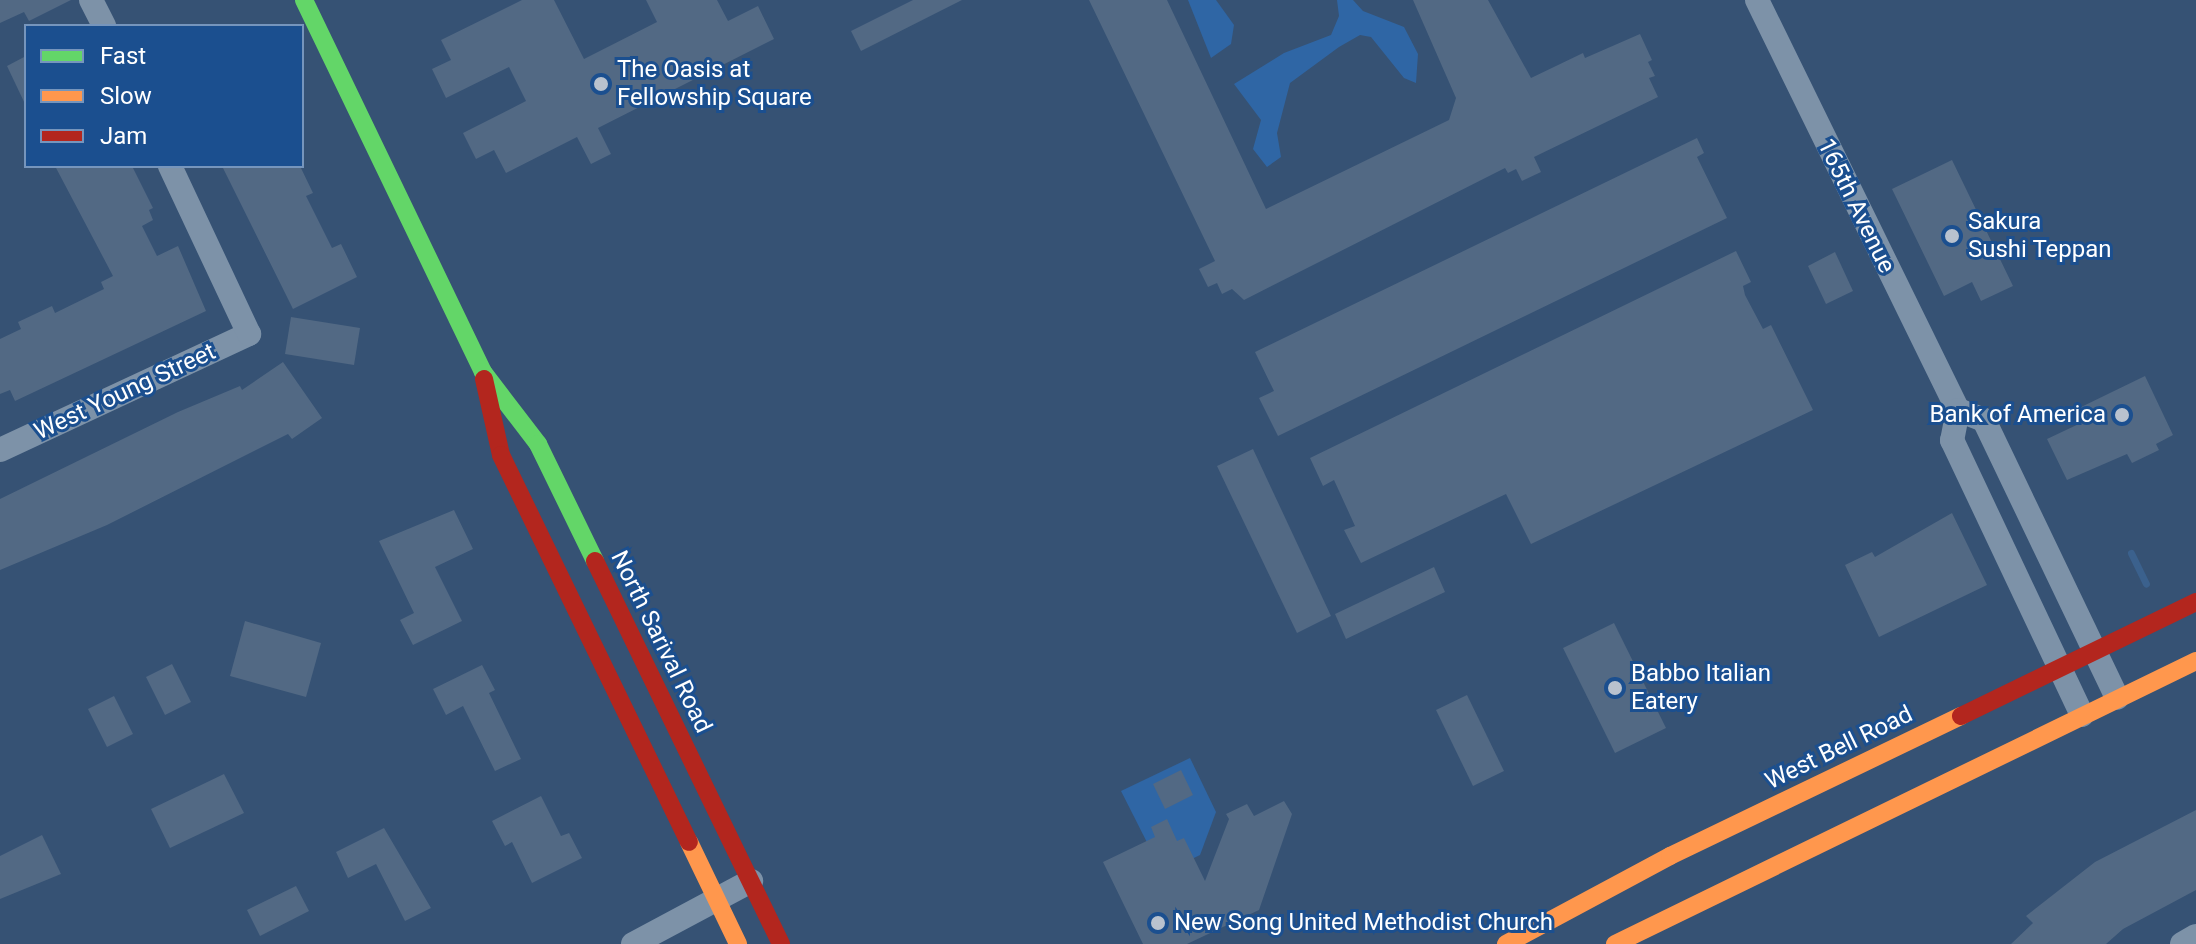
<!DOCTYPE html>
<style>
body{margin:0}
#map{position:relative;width:2196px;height:944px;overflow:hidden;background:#365274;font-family:Roboto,sans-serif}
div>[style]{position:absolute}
.green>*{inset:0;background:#2f66a5}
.stream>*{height:7px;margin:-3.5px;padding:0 3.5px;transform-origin:3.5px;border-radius:3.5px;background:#3b618d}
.building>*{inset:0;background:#526984}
.street>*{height:24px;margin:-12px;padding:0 12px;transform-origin:12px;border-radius:12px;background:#7d92a8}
.fast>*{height:18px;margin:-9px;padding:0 9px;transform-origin:9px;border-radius:9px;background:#63d668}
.slow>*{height:18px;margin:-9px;padding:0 9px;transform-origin:9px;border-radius:9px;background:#ff974d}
.jam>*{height:18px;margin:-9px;padding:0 9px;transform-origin:9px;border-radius:9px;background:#b3261e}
.dots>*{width:22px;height:22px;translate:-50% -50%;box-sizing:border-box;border:4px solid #1b4f8f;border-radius:50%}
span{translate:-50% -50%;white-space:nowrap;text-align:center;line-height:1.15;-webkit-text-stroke:6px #1b4f8f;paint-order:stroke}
.poi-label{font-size:24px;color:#fff}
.left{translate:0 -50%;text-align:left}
.right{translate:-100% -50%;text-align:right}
.street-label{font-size:24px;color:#fff}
.legend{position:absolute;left:24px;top:24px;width:280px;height:144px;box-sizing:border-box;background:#1b4f8f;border:2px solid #7695bc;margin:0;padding:10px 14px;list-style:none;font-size:24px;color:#fff}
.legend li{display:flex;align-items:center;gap:16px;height:40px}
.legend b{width:40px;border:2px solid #7695bc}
</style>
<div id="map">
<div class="green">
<i style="clip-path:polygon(1188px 0,1216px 0,1234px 25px,1231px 44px,1211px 58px)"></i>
<i style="clip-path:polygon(1337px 0,1353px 0,1363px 11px,1404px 27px,1418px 54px,1416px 83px,1404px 78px,1371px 37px,1360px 35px,1339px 47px,1290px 83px,1277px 133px,1281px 157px,1267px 167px,1253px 149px,1261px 120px,1234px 84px,1284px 53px,1331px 35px,1339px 16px)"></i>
<i style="clip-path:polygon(1190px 758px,1216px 812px,1200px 855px,1167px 871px,1160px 868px,1121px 791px)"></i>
</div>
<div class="stream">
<i style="left:2131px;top:553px;width:34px;rotate:64deg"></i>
</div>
<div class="building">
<i style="clip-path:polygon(0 0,71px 0,29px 21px,24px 12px,0 23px)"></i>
<i style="clip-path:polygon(522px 0,554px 0,584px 59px,657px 22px,646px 0,717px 0,728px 21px,758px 6px,774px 39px,598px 128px,611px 154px,591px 164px,577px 137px,506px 173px,494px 150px,476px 159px,463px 133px,526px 101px,509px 67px,446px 98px,432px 69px,451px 60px,441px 40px)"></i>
<i style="clip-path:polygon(913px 0,962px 0,861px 51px,851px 31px)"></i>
<i style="clip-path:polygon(1089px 0,1167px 0,1266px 209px,1449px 120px,1456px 98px,1413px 0,1488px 0,1531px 78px,1583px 53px,1585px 58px,1640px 34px,1652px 60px,1648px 62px,1655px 76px,1649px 78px,1658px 97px,1534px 157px,1541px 172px,1522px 181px,1516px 169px,1508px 173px,1505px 168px,1244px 300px,1232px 289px,1222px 294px,1217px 283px,1208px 287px,1199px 269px,1215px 261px)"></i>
<i style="clip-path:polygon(26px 56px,26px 106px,7px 66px)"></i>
<i style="clip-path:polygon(1697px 138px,1704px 153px,1697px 157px,1727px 218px,1278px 436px,1259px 398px,1274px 391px,1255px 352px)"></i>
<i style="clip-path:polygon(1952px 160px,2013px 286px,1981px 301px,1972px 282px,1944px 296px,1892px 189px)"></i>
<i style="clip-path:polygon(55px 166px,132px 166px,153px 208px,149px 210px,153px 220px,142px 226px,157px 256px,178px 246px,206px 311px,15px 401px,10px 390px,0 394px,0 339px,21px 329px,18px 322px,52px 306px,55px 313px,104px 289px,101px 282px,113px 276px)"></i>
<i style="clip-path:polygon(222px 166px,300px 166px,313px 193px,306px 196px,332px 248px,341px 244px,357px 277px,293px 309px)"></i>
<i style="clip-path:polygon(1736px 251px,1751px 282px,1743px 286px,1745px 295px,1763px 329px,1771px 325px,1813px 410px,1531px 544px,1506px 494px,1361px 563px,1344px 530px,1355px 526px,1334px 480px,1323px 486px,1310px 458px)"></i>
<i style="clip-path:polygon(1835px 252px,1853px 291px,1826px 304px,1808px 266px)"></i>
<i style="clip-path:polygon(291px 317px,360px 328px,354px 365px,285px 354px)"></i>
<i style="clip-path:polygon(283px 362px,322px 418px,292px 439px,288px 434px,107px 525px,0 570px,0 499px,178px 412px,240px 386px,242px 390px)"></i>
<i style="clip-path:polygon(2145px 376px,2173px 435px,2156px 444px,2159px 450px,2132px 463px,2127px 454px,2067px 480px,2047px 439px,2083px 422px,2077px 409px)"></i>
<i style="clip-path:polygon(1253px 449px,1331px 616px,1297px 633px,1217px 466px)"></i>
<i style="clip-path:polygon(454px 510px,473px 549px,435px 567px,462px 621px,413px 645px,400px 620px,414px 613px,379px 541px)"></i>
<i style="clip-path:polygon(1952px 513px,1987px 585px,1879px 637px,1845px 565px,1872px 552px,1875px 557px)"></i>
<i style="clip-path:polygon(1434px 567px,1445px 592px,1346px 639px,1335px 614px)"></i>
<i style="clip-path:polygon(245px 621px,321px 643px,306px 697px,230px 676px)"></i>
<i style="clip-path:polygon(1614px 623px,1666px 728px,1615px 753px,1563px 648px)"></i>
<i style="clip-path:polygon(172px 664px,191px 702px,165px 715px,146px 677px)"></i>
<i style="clip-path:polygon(482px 665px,495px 690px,489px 693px,521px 759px,495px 771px,463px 706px,446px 715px,433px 689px)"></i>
<i style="clip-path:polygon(1467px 695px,1504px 771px,1473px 786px,1436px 710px)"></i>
<i style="clip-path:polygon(114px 696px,133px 734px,107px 747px,88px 709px)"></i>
<i style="clip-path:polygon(1181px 770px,1193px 795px,1165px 809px,1153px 784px)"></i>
<i style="clip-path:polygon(224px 774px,244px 813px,170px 848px,151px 809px)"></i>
<i style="clip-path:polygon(541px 796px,561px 836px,569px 833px,582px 858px,532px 883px,512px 842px,505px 846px,492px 821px)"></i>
<i style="clip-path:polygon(1284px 801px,1292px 814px,1259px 910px,1187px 944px,1143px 944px,1103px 862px,1155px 837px,1151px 827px,1167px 819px,1177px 841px,1184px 838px,1205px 881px,1229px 819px,1226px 814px,1247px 804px,1254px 816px)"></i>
<i style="clip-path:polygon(2196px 810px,2196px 890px,2123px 929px,2106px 944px,2011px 944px,2033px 923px,2026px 916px,2095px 862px)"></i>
<i style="clip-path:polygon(384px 828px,431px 908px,405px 921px,376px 864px,348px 878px,336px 852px)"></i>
<i style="clip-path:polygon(42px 835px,61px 874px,0 899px,0 856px)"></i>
<i style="clip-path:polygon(296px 886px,309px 911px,260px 936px,247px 910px)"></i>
</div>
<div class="street">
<i style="left:91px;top:0;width:29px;rotate:63deg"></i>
<i style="left:1757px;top:0;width:457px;rotate:63.9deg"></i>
<i style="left:1958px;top:410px;width:31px;rotate:101deg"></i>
<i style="left:1952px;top:440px;width:304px;rotate:64.7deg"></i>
<i style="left:1958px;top:410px;width:28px;rotate:21deg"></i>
<i style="left:1984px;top:420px;width:308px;rotate:64.4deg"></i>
<i style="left:0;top:450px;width:275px;rotate:-25deg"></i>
<i style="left:249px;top:334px;width:186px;rotate:-115.2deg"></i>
<i style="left:633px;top:944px;width:134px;rotate:-28.1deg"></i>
<i style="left:2182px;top:944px;width:16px;rotate:-30deg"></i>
</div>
<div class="fast">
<i style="left:304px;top:0;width:413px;rotate:64.3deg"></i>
<i style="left:483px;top:372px;width:91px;rotate:52.6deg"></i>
<i style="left:538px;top:444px;width:130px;rotate:64deg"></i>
</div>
<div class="slow">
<i style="left:689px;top:842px;width:113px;rotate:64.3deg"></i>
<i style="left:1506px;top:944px;width:186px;rotate:-28.2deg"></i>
<i style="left:1670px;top:856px;width:323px;rotate:-25.7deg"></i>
<i style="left:1615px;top:944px;width:646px;rotate:-25.97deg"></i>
</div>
<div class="jam">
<i style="left:484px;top:379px;width:78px;rotate:77.4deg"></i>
<i style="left:501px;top:455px;width:430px;rotate:64.1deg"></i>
<i style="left:595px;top:561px;width:426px;rotate:64.1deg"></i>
<i style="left:1961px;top:716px;width:261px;rotate:-25.9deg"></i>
</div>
<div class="dots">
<i style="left:601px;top:84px;background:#b9c2ce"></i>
<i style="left:1952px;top:236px;background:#b9c2ce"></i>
<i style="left:2122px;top:415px;background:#b9c2ce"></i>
<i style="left:1615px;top:688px;background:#b9c2ce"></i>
<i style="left:1158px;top:923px;background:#b9c2ce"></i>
</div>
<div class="poi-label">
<span class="left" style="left:617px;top:84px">The Oasis at<br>Fellowship Square</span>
<span class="left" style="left:1968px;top:236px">Sakura<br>Sushi Teppan</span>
<span class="right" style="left:2106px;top:415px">Bank of America</span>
<span class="left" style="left:1631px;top:688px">Babbo Italian<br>Eatery</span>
<span class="left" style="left:1174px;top:923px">New Song United Methodist Church</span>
</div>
<div class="street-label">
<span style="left:1856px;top:206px;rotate:64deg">165th Avenue</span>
<span style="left:125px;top:392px;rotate:-25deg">West Young Street</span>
<span style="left:661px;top:642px;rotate:64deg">North Sarival Road</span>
<span style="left:1839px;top:748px;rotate:-26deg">West Bell Road</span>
</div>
<ul class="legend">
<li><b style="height:10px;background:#63d668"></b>Fast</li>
<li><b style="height:10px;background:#ff974d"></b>Slow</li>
<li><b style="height:10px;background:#b3261e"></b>Jam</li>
</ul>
</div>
